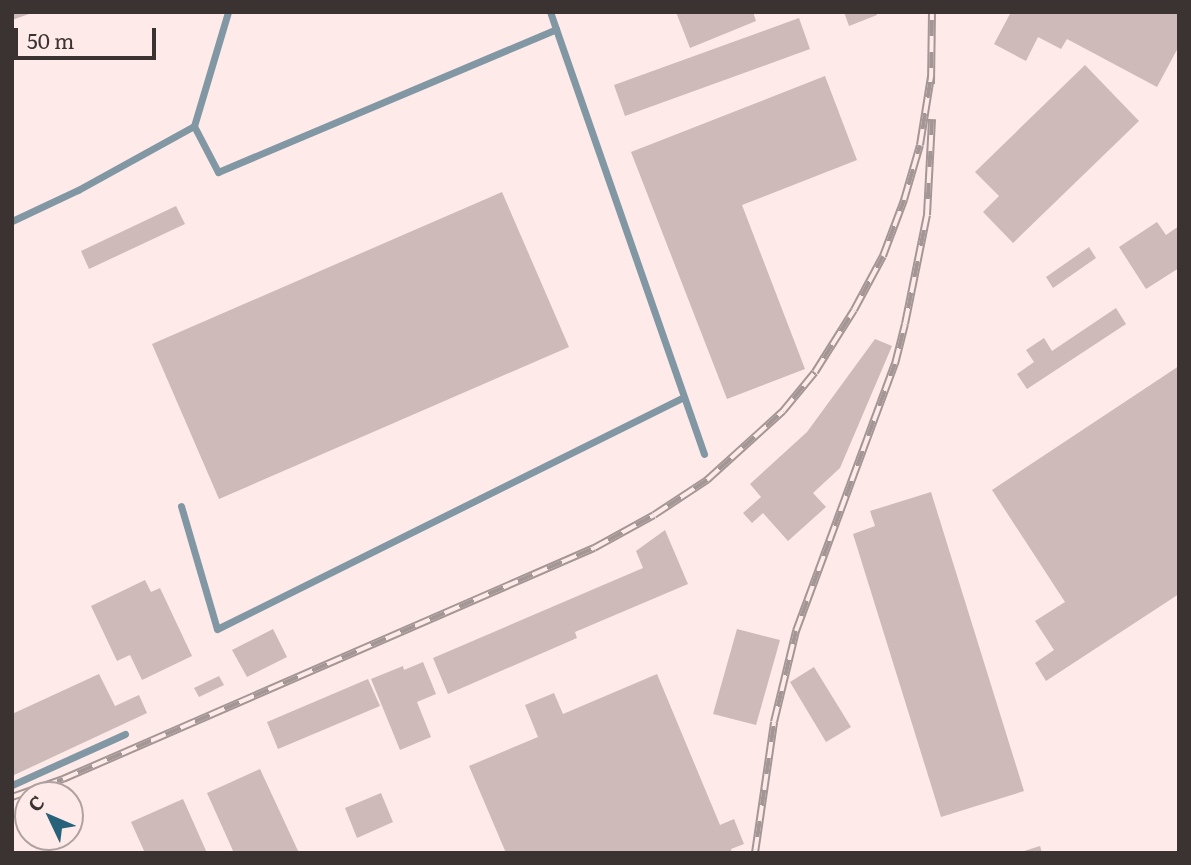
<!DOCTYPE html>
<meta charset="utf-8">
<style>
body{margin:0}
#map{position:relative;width:1191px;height:865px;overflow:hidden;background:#feeae9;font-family:Literata,serif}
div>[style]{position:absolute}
.building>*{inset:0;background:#cdbab9}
.service>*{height:7px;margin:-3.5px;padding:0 3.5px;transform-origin:3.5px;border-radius:3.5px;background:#8198a4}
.rail>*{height:8px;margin-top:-4px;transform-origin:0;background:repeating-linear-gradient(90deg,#feeae9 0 16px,#a49695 0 32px);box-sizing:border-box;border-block:2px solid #a49695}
span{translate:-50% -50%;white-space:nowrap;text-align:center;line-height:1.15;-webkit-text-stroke:7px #feeae9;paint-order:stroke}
.frame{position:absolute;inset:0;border:14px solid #3a3332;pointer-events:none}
.north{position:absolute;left:14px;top:781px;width:70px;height:70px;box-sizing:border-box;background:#feeae9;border:2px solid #b0a1a0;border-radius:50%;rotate:314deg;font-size:19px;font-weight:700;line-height:28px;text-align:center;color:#3a3332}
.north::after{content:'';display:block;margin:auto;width:24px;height:32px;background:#27627a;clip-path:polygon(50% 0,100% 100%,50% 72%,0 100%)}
.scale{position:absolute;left:14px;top:28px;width:142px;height:32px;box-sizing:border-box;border:4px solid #3a3332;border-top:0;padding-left:9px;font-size:21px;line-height:24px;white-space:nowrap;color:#3a3332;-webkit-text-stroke:5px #feeae9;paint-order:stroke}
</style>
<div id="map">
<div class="building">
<i style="clip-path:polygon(12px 12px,32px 12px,32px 13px,12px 20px)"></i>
<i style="clip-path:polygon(676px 12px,753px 12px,756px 21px,690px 48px)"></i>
<i style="clip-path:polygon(844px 12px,876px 12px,877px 15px,849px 26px)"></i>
<i style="clip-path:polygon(1011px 12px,1179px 12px,1179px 46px,1157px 87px,1067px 39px,1061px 49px,1038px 37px,1026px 61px,994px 44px)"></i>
<i style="clip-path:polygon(799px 18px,810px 49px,625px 116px,614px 85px)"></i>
<i style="clip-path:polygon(1085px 65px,1139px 121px,1013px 243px,983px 212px,999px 196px,975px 172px)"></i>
<i style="clip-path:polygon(825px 76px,857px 160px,742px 205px,805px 369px,727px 399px,631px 152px)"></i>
<i style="clip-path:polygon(502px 192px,569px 347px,219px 499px,152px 344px)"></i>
<i style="clip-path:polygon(176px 206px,185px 224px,89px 269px,81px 251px)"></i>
<i style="clip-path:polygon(1157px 222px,1166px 235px,1179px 226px,1179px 268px,1146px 289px,1119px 247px)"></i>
<i style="clip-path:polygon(1089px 247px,1096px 258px,1053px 288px,1046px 277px)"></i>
<i style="clip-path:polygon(1116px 308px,1126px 324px,1027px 389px,1017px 374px,1034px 362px,1026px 350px,1044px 338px,1052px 351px)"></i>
<i style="clip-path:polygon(875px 339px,892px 346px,840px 468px,813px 493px,826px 507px,788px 541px,763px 513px,752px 523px,743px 513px,761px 497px,750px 484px,807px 432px)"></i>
<i style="clip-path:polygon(1179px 366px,1179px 594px,1046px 681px,1035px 663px,1054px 650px,1035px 621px,1065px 602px,992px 490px)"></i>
<i style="clip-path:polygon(931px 492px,1024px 791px,941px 817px,853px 534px,875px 526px,870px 511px)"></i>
<i style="clip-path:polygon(665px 530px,688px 584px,575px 632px,577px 638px,448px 694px,433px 658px,643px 568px,636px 551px)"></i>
<i style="clip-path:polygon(145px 580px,151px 592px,160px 588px,192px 656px,142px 680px,130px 655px,117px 661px,91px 606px)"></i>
<i style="clip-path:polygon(273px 629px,287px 657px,247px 677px,232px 650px)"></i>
<i style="clip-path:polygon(737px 629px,780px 640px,756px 725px,713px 714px)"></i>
<i style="clip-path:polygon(423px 662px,436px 694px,417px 702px,431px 737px,400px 750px,371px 679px,403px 666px,404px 670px)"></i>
<i style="clip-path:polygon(814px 667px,851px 727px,826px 742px,790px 682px)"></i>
<i style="clip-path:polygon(99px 674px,115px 706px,139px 695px,147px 713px,12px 776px,12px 714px)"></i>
<i style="clip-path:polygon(657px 674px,720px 825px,734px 819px,744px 844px,731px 849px,732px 853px,506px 853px,469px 766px,538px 737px,525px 705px,554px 693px,563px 714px)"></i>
<i style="clip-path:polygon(219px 676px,224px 685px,199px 697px,194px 688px)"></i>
<i style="clip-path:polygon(368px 679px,380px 706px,278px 749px,267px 722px)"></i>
<i style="clip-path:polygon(260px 769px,299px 853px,234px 853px,207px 793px)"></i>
<i style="clip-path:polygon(381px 793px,393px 822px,357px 838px,345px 808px)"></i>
<i style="clip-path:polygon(183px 799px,207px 853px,145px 853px,131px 822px)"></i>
<i style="clip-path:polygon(1040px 846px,1042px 853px,1021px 853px,1021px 852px)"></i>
</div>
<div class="service">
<i style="left:556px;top:29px;width:450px;rotate:70.8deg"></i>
<i style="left:194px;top:126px;width:119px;rotate:-73.4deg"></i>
<i style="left:12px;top:221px;width:73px;rotate:-25.2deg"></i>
<i style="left:78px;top:190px;width:132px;rotate:-28.9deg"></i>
<i style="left:194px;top:126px;width:52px;rotate:62.4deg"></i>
<i style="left:218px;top:172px;width:367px;rotate:-22.9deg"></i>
<i style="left:556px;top:29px;width:18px;rotate:-109deg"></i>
<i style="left:181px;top:506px;width:128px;rotate:73.7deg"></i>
<i style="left:217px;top:629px;width:521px;rotate:-26.42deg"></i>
<i style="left:12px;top:785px;width:124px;rotate:-24.3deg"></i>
</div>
<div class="rail">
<i style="left:931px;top:84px;width:72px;rotate:-89.2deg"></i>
<i style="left:12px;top:797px;width:54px;rotate:-19.4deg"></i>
<i style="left:63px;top:779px;width:579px;rotate:-23.51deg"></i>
<i style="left:594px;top:548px;width:68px;rotate:-28.8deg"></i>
<i style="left:654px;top:515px;width:64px;rotate:-33.4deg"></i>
<i style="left:707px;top:480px;width:103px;rotate:-42.2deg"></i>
<i style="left:783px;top:411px;width:50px;rotate:-50.6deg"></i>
<i style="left:815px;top:372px;width:73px;rotate:-57.8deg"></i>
<i style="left:854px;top:310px;width:61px;rotate:-61.8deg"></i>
<i style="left:883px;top:256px;width:60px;rotate:-69.4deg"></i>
<i style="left:904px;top:200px;width:57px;rotate:-73.8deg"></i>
<i style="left:920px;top:145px;width:70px;rotate:-80.9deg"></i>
<i style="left:755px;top:853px;width:132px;rotate:-81.7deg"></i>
<i style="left:774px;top:722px;width:94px;rotate:-76.4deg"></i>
<i style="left:796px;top:631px;width:285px;rotate:-69.7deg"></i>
<i style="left:895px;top:364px;width:41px;rotate:-76deg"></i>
<i style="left:905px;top:324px;width:111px;rotate:-78.6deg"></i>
<i style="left:927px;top:215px;width:96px;rotate:-87deg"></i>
</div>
<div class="frame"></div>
<div class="north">С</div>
<div class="scale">50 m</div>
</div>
